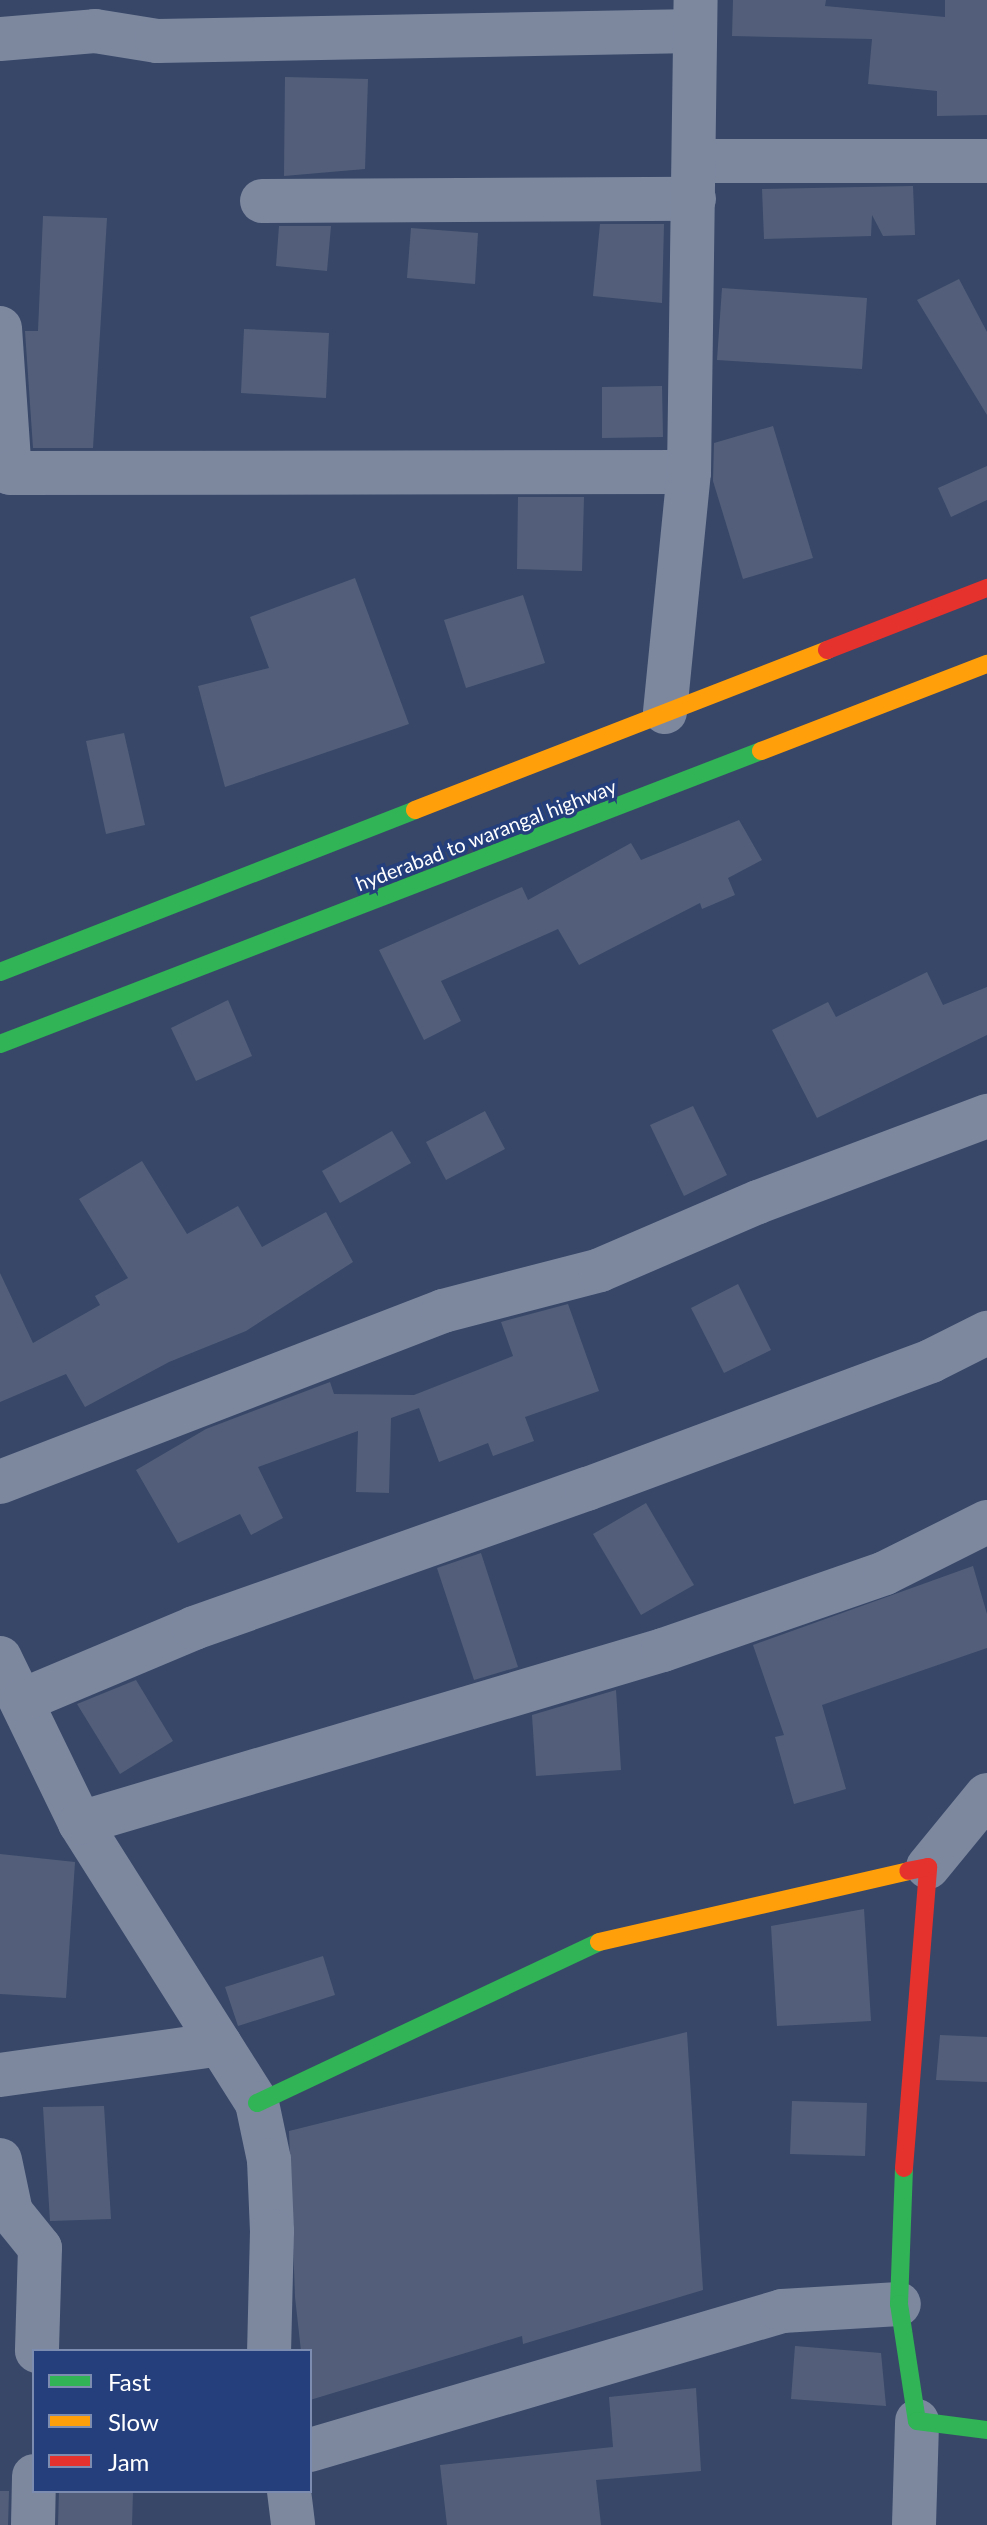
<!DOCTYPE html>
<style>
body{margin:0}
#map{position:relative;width:987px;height:2525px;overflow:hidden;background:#384768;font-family:Lato,sans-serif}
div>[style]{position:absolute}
.building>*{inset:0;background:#535f7a}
.street>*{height:44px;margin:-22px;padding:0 22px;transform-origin:22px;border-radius:22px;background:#7d889f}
.fast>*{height:18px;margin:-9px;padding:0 9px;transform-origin:9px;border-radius:9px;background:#30b455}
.slow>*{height:18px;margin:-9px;padding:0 9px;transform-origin:9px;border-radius:9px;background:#ff9f0a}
.jam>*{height:18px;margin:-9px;padding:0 9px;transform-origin:9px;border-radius:9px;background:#e5322d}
span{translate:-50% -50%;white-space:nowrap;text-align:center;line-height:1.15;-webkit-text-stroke:7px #243f7c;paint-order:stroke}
.street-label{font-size:20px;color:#fff}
.legend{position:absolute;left:32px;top:2349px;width:280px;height:144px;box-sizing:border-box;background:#243f7c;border:2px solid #7c8cb0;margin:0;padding:10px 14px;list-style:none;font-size:24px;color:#fff}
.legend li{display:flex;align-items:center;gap:16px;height:40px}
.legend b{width:40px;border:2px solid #7c8cb0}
</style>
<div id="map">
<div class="building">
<i style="clip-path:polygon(733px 0,826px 0,825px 6px,945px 17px,945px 0,987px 0,987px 115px,937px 116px,937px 91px,868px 84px,872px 39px,732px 36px)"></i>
<i style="clip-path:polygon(285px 77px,368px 79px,365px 169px,284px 176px)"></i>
<i style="clip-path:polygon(913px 186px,915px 235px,883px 236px,872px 215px,871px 236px,764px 239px,762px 189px)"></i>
<i style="clip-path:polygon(43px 216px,107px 218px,93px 448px,33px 448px,25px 331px,38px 331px)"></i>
<i style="clip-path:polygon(600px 224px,664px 224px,662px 303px,593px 296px)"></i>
<i style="clip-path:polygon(279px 226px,331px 226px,327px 271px,276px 266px)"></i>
<i style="clip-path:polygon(411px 228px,478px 233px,475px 284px,407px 278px)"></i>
<i style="clip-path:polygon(959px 279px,987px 332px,987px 415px,917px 300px)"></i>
<i style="clip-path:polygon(722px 288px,867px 298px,862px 369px,717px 360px)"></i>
<i style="clip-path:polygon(244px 329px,329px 333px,326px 398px,241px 393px)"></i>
<i style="clip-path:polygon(662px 386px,663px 437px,602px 438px,602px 387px)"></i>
<i style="clip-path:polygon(773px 426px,813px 558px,743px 579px,713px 481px,714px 443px)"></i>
<i style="clip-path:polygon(987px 466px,987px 500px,951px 517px,938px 488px)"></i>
<i style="clip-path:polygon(518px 497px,584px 497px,582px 571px,517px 569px)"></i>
<i style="clip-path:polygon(355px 578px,409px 724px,225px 787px,198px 686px,269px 668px,250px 617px)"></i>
<i style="clip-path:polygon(523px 595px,545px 663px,466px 688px,444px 620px)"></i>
<i style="clip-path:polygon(124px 733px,145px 825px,106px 834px,86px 741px)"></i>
<i style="clip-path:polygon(739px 820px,762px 860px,728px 878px,735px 895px,702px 909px,700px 903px,579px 965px,558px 929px,441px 981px,461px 1021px,424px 1040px,379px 950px,522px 887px,528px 900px,631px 843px,641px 860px)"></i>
<i style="clip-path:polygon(927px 972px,943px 1005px,987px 987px,987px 1035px,817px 1118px,772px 1030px,828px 1002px,836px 1017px)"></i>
<i style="clip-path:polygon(228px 1000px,252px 1056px,196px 1081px,171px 1028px)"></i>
<i style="clip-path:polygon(693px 1106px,727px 1175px,684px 1196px,650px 1125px)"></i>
<i style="clip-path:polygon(485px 1111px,505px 1149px,446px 1180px,426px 1142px)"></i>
<i style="clip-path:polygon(392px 1131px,411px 1163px,340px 1203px,322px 1171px)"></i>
<i style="clip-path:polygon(142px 1161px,187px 1234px,238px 1206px,262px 1247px,326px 1212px,353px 1262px,246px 1331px,169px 1362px,85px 1407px,66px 1374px,0 1402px,0 1273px,33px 1343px,100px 1305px,95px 1296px,128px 1278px,79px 1199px)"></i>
<i style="clip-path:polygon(738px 1284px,771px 1350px,724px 1373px,691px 1308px)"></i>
<i style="clip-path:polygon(568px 1304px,599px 1391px,525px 1417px,534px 1441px,493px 1456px,488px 1443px,439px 1462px,419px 1408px,391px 1418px,389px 1493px,356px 1492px,358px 1431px,258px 1467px,283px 1518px,251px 1535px,240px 1514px,178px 1543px,136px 1470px,206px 1429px,330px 1382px,334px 1394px,414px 1395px,513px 1356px,501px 1322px)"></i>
<i style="clip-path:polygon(646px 1503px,694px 1585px,641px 1615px,593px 1534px)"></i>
<i style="clip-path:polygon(481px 1553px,518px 1667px,474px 1680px,437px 1568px)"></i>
<i style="clip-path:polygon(973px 1566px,987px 1614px,987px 1648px,822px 1705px,846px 1789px,794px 1804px,775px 1737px,784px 1735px,753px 1645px)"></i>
<i style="clip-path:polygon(136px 1680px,173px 1741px,120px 1774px,77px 1704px)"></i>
<i style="clip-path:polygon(616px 1690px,621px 1770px,536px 1776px,532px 1715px)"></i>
<i style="clip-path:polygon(0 1854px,75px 1862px,66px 1998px,0 1994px)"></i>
<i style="clip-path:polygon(864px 1909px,871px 2021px,777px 2026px,771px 1926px)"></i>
<i style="clip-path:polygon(323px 1956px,335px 1995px,238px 2026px,225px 1987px)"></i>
<i style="clip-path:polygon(687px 2032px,703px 2290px,523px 2344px,522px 2336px,310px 2400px,310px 2351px,301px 2351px,295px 2297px,289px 2131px)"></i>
<i style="clip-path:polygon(940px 2035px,987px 2037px,987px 2082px,936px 2080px)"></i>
<i style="clip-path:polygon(792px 2101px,867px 2103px,865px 2156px,790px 2154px)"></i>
<i style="clip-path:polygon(104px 2106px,111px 2219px,50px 2221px,43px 2107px)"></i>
<i style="clip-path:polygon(795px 2346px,881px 2353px,886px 2406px,791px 2399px)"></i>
<i style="clip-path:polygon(696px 2388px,701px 2471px,596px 2480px,601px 2525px,447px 2525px,440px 2465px,613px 2447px,609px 2397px)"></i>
<i style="clip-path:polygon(0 2491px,9px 2491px,8px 2525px,0 2525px)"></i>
<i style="clip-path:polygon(59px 2491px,133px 2491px,132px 2525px,58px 2525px)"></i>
</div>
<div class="street">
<i style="left:0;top:39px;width:95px;rotate:-4.8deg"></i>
<i style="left:95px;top:31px;width:63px;rotate:9.2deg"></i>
<i style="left:157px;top:41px;width:538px;rotate:-1.06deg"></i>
<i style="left:694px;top:161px;width:293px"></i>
<i style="left:262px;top:201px;width:432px;rotate:-0.3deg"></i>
<i style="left:0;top:328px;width:145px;rotate:86.1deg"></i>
<i style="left:10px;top:473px;width:679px;rotate:-0.08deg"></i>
<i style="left:665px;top:712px;width:241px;rotate:-84.3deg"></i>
<i style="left:689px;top:472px;width:472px;rotate:-89.2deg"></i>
<i style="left:0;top:1482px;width:475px;rotate:-21.1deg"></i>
<i style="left:443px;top:1311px;width:162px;rotate:-14.6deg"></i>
<i style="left:600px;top:1270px;width:172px;rotate:-23.3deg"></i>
<i style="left:758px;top:1202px;width:245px;rotate:-20.6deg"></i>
<i style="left:0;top:1658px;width:183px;rotate:64.1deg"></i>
<i style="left:80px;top:1823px;width:331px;rotate:57.7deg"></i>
<i style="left:257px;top:2103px;width:58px;rotate:78.1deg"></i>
<i style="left:269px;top:2160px;width:71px;rotate:87.6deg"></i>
<i style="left:272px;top:2231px;width:120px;rotate:91.4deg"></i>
<i style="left:23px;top:1700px;width:186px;rotate:-22.8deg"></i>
<i style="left:194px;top:1628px;width:417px;rotate:-19.5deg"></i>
<i style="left:587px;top:1489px;width:367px;rotate:-20.4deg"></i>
<i style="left:931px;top:1361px;width:63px;rotate:-26.6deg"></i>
<i style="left:80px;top:1823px;width:608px;rotate:-16.53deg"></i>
<i style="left:663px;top:1650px;width:235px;rotate:-19.1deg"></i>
<i style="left:885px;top:1573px;width:114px;rotate:-26.6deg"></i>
<i style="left:928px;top:1867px;width:93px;rotate:-50.7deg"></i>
<i style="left:0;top:2075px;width:222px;rotate:-8deg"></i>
<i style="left:0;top:2160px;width:53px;rotate:78.1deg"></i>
<i style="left:11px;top:2212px;width:46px;rotate:51.1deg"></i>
<i style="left:40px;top:2248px;width:103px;rotate:91.7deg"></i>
<i style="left:310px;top:2450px;width:492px;rotate:-16.4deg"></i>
<i style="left:782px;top:2311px;width:117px;rotate:-3.4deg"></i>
<i style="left:289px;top:2491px;width:34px;rotate:83deg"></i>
<i style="left:33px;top:2525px;width:49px;rotate:-88.8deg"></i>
<i style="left:914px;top:2525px;width:104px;rotate:-88.3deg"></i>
</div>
<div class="fast">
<i style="left:0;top:972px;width:445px;rotate:-21.3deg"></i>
<i style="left:0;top:1044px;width:815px;rotate:-21.06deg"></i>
<i style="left:257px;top:2103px;width:378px;rotate:-25.2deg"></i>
<i style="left:904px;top:2168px;width:136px;rotate:92.1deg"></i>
<i style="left:899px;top:2304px;width:118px;rotate:81.3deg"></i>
<i style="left:917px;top:2421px;width:71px;rotate:7.3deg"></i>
</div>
<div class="slow">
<i style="left:761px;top:751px;width:242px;rotate:-21.1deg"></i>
<i style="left:415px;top:810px;width:442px;rotate:-21.2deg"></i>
<i style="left:599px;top:1942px;width:317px;rotate:-12.9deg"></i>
</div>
<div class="jam">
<i style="left:827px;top:650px;width:172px;rotate:-21.2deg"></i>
<i style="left:904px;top:2168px;width:302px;rotate:-85.4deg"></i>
<i style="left:928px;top:1867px;width:20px;rotate:169deg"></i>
</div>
<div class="street-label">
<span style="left:486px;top:835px;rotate:-21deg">hyderabad to warangal highway</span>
</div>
<ul class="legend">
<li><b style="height:10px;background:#30b455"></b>Fast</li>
<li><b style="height:10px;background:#ff9f0a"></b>Slow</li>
<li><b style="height:10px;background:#e5322d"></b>Jam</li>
</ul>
</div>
